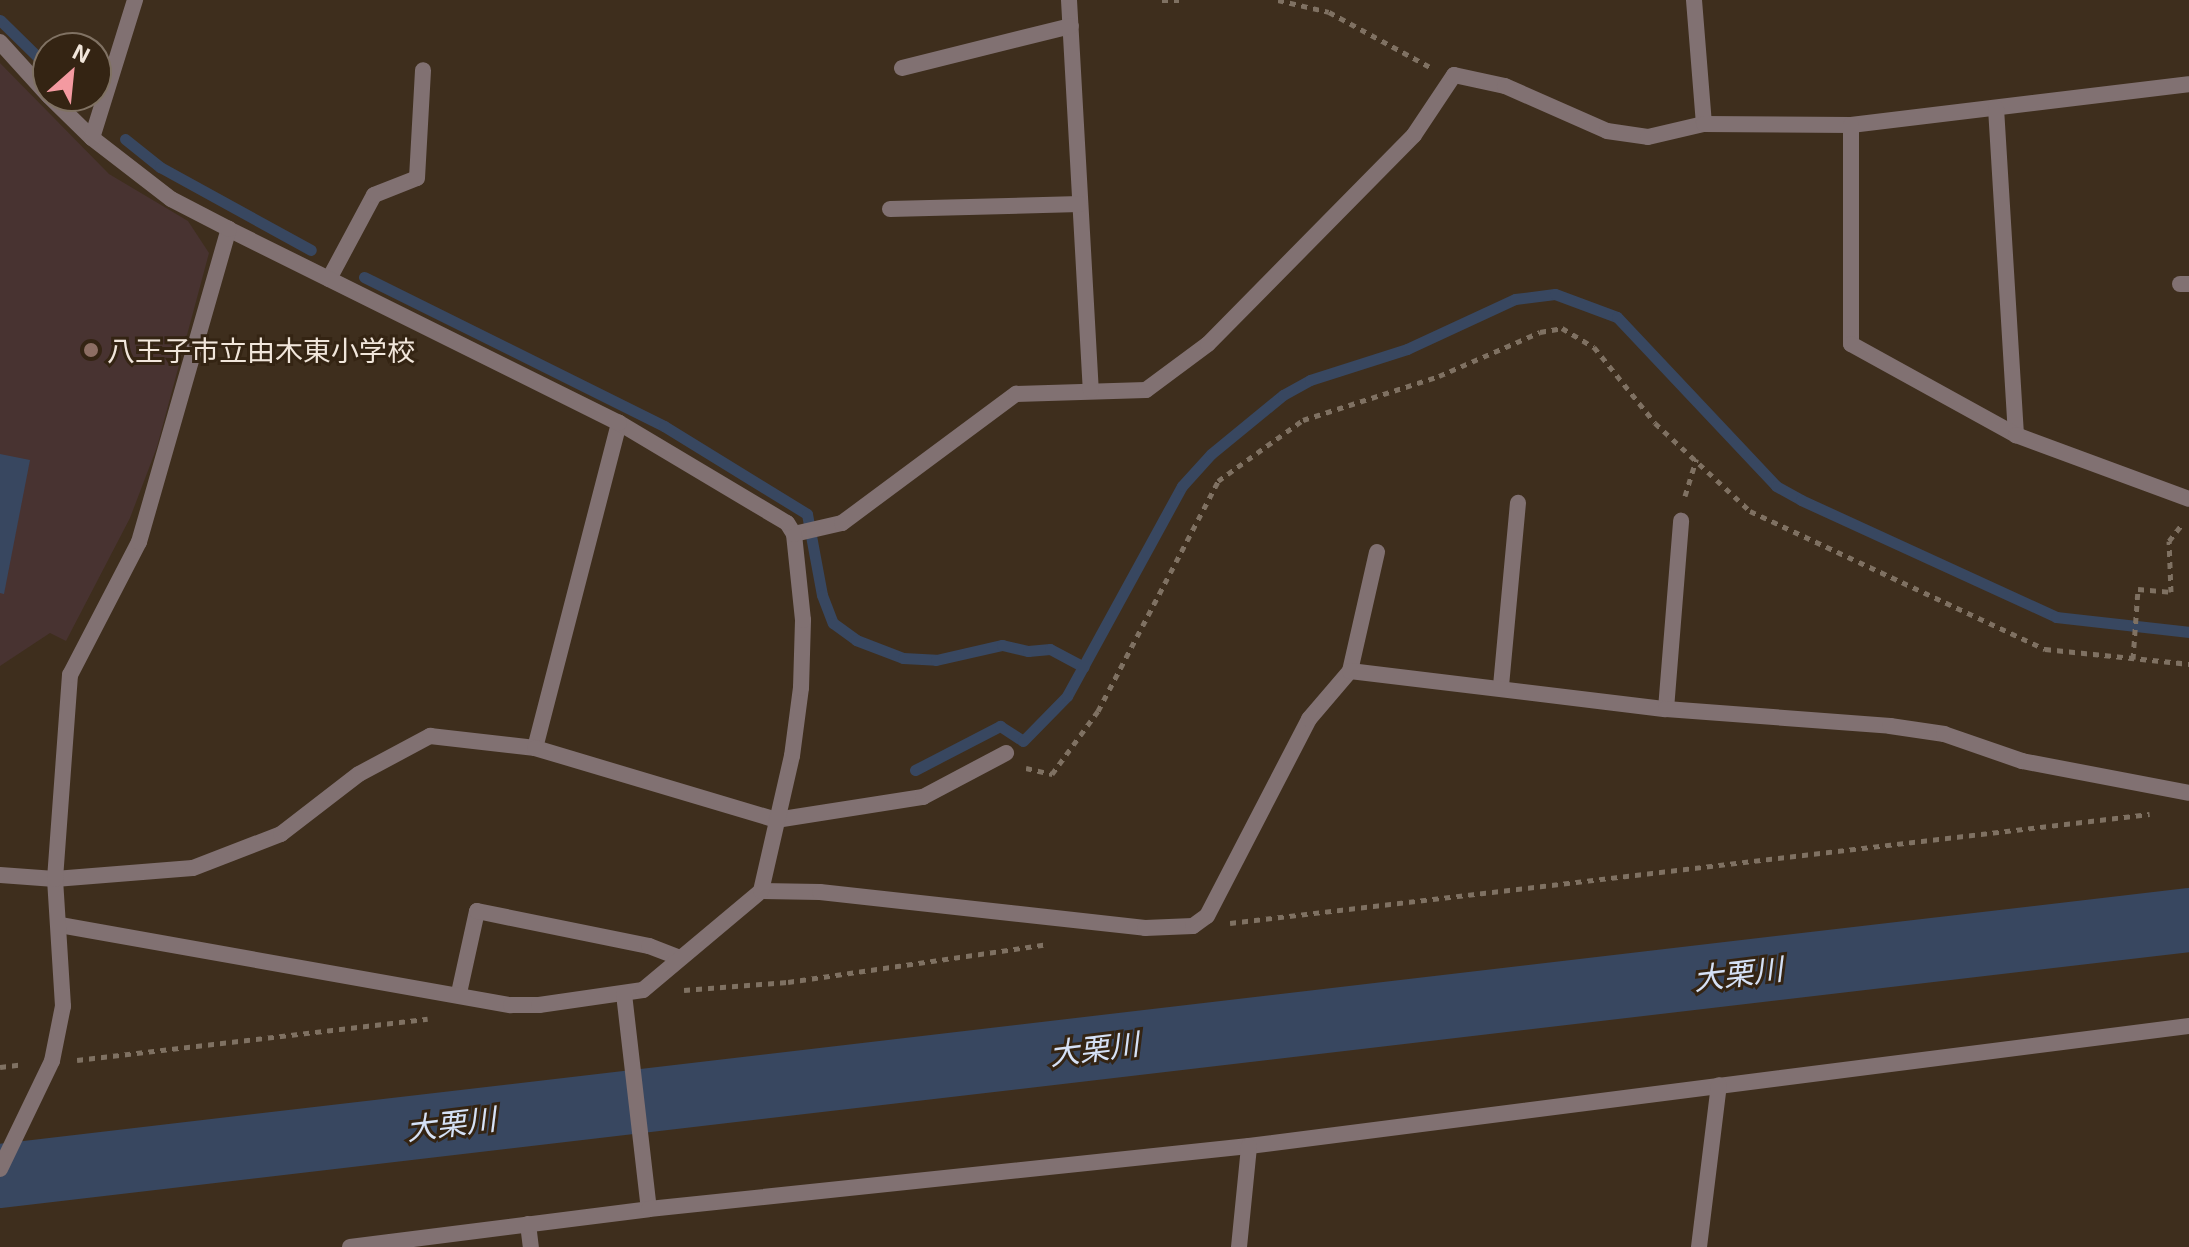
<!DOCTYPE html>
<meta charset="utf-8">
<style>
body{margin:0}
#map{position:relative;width:2189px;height:1247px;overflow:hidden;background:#3e2e1d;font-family:"Exo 2","Noto Sans JP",sans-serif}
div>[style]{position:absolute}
.education>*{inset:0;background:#483331}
.water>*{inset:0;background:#384760}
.stream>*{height:11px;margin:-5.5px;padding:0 5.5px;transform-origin:5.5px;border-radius:5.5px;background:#384760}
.river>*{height:64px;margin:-32px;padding:0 32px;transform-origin:32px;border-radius:32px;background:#384760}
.path>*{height:5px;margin-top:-2.5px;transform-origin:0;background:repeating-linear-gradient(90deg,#7f7162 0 6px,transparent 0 12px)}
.lane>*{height:16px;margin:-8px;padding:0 8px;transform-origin:8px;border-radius:8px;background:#817172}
.street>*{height:16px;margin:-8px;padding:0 8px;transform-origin:8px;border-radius:8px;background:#817172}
.dots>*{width:22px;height:22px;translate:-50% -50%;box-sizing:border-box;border:4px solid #342413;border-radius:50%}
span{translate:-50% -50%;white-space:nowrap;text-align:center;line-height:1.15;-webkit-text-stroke:6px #342413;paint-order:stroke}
.poi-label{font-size:28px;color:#f1e6db}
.left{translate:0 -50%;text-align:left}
.water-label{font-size:30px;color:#d5e1f6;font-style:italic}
.north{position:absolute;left:32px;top:32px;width:80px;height:80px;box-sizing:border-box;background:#342413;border:2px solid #807263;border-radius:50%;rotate:27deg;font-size:22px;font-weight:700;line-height:32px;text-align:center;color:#f1e6db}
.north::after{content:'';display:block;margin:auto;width:28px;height:36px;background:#f49aa1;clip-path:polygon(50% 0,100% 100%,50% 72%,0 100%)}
</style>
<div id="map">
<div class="education">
<i style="clip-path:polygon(0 63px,109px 174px,188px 221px,209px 253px,157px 447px,130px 518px,66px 641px,50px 633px,0 666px)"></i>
</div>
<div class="water">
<i style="clip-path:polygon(0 454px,30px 460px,4px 594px,0 593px)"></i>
</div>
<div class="stream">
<i style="left:0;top:20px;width:67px;rotate:44.4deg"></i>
<i style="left:77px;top:96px;width:8px;rotate:40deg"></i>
<i style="left:125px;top:139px;width:45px;rotate:38.7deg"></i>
<i style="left:160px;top:167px;width:172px;rotate:28.8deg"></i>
<i style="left:364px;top:277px;width:335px;rotate:26.4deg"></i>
<i style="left:664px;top:426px;width:168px;rotate:31.6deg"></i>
<i style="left:807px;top:514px;width:82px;rotate:79.5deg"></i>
<i style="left:822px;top:595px;width:30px;rotate:69deg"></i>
<i style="left:833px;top:623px;width:29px;rotate:36deg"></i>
<i style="left:856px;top:640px;width:50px;rotate:21deg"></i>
<i style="left:903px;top:658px;width:33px;rotate:3deg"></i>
<i style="left:936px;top:660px;width:68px;rotate:-12.8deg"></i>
<i style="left:1002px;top:645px;width:27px;rotate:13deg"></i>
<i style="left:1028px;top:651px;width:22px;rotate:-5deg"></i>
<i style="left:1050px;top:649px;width:38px;rotate:28deg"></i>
<i style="left:915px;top:770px;width:96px;rotate:-27.4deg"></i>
<i style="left:1000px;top:726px;width:27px;rotate:33deg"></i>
<i style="left:1023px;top:741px;width:63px;rotate:-45.6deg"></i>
<i style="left:1067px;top:696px;width:239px;rotate:-61.3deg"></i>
<i style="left:1182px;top:486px;width:43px;rotate:-47.8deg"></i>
<i style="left:1211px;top:454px;width:93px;rotate:-39.3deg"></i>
<i style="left:1283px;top:395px;width:31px;rotate:-29deg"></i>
<i style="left:1310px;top:380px;width:102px;rotate:-17.7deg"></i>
<i style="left:1407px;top:349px;width:119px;rotate:-24.8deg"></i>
<i style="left:1515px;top:299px;width:40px;rotate:-7.1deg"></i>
<i style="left:1555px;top:294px;width:66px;rotate:20.4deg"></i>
<i style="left:1617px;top:317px;width:232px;rotate:46.7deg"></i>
<i style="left:1776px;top:486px;width:29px;rotate:29deg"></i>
<i style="left:1801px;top:500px;width:281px;rotate:24.6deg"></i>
<i style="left:2056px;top:617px;width:134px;rotate:6.4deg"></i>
</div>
<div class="river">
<i style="left:0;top:1176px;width:2204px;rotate:-6.67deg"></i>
</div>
<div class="path">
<i style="left:1162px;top:0;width:17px"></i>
<i style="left:1278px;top:0;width:52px;rotate:13.2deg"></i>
<i style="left:1329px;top:12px;width:115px;rotate:28.6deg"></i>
<i style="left:1685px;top:496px;width:39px;rotate:-73deg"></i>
<i style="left:2133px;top:659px;width:70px;rotate:-85.9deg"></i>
<i style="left:2138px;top:589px;width:33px;rotate:5deg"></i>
<i style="left:2171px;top:592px;width:51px;rotate:-92.2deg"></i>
<i style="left:2169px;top:541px;width:23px;rotate:-52deg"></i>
<i style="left:1026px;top:768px;width:27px;rotate:13deg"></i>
<i style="left:1052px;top:774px;width:78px;rotate:-53.9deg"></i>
<i style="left:1098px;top:711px;width:259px;rotate:-62.4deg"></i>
<i style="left:1218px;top:481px;width:105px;rotate:-35.7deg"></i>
<i style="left:1303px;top:420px;width:143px;rotate:-17.9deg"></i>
<i style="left:1439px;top:376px;width:110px;rotate:-23.5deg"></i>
<i style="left:1540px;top:332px;width:22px;rotate:-10deg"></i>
<i style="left:1562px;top:328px;width:37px;rotate:31deg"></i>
<i style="left:1594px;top:347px;width:97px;rotate:51.2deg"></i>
<i style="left:1655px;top:423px;width:129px;rotate:42.8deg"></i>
<i style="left:1750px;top:511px;width:326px;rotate:25.1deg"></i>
<i style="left:2045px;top:649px;width:145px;rotate:5.9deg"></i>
<i style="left:1230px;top:923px;width:926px;rotate:-6.76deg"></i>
<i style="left:684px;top:990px;width:104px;rotate:-4.4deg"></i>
<i style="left:788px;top:982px;width:258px;rotate:-8.3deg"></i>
<i style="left:77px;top:1060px;width:353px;rotate:-6.7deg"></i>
<i style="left:0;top:1067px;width:23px;rotate:-7deg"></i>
</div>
<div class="lane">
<i style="left:794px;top:534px;width:49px;rotate:-12.9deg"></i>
<i style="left:842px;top:523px;width:217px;rotate:-36.6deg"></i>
<i style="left:1016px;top:394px;width:130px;rotate:-1.8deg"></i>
<i style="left:1146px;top:390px;width:77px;rotate:-36.6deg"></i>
<i style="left:1208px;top:344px;width:293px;rotate:-45.4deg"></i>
<i style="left:1414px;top:135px;width:72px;rotate:-56.3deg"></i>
<i style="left:1454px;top:75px;width:52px;rotate:12.2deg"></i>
<i style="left:1505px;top:86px;width:111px;rotate:23.8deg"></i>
<i style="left:1607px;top:131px;width:41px;rotate:8.3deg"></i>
<i style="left:1648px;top:137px;width:57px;rotate:-13.1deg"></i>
<i style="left:1350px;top:671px;width:122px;rotate:-77.2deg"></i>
<i style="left:1501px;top:686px;width:184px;rotate:-84.7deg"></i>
<i style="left:1666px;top:709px;width:189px;rotate:-85.4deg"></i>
<i style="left:761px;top:891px;width:59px;rotate:1deg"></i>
<i style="left:820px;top:892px;width:327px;rotate:6.3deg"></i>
<i style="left:459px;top:993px;width:84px;rotate:-77.6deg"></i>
<i style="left:477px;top:911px;width:176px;rotate:11.5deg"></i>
<i style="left:649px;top:946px;width:31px;rotate:21deg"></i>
</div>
<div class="street">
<i style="left:1069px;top:0;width:391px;rotate:86.8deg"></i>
<i style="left:1694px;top:0;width:124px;rotate:85.4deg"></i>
<i style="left:1704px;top:124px;width:147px;rotate:0.4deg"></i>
<i style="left:1851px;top:125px;width:340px;rotate:-6.9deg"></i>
<i style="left:0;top:42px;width:72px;rotate:47.8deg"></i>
<i style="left:902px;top:68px;width:174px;rotate:-14deg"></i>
<i style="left:49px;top:96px;width:60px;rotate:44.3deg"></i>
<i style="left:1996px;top:108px;width:328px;rotate:86.5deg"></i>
<i style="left:1851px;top:125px;width:219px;rotate:90deg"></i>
<i style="left:1851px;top:344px;width:188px;rotate:28.9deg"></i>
<i style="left:2016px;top:435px;width:184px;rotate:20.3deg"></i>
<i style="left:890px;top:209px;width:190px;rotate:-1.5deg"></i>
<i style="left:329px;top:279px;width:95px;rotate:-61.8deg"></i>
<i style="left:374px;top:195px;width:46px;rotate:-21.6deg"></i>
<i style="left:417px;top:178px;width:108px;rotate:-86.8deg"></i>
<i style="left:2180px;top:284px;width:9px"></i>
<i style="left:535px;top:748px;width:336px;rotate:-75.5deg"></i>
<i style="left:0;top:875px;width:55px;rotate:4.2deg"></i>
<i style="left:55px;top:879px;width:138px;rotate:-4.6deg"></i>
<i style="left:193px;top:868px;width:94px;rotate:-21.1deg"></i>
<i style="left:281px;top:834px;width:98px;rotate:-37.6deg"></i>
<i style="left:359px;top:774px;width:81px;rotate:-28.2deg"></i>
<i style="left:430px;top:736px;width:106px;rotate:6.5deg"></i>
<i style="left:535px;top:748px;width:252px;rotate:16.6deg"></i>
<i style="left:776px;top:820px;width:149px;rotate:-8.9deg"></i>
<i style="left:923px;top:797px;width:94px;rotate:-27.9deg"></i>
<i style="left:60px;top:925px;width:458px;rotate:10.1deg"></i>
<i style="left:511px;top:1005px;width:28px"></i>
<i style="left:539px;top:1005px;width:105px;rotate:-8.2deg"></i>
<i style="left:643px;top:990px;width:154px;rotate:-40deg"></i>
<i style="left:761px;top:891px;width:139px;rotate:-77.1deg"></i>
<i style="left:792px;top:756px;width:69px;rotate:-82.5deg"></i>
<i style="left:801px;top:688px;width:68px;rotate:-88.3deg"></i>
<i style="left:803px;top:620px;width:86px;rotate:-96deg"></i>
<i style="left:794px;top:534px;width:13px;rotate:-122deg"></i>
<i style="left:787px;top:523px;width:196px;rotate:-149.2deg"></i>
<i style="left:619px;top:423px;width:436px;rotate:-153.6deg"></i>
<i style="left:1145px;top:928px;width:48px;rotate:-2.4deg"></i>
<i style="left:1193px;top:926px;width:17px;rotate:-36deg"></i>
<i style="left:1207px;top:916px;width:222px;rotate:-62.6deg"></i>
<i style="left:1309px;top:719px;width:63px;rotate:-49.5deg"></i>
<i style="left:1350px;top:671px;width:318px;rotate:6.9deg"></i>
<i style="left:1666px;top:709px;width:225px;rotate:4.3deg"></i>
<i style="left:1890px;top:726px;width:55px;rotate:8.4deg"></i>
<i style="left:1944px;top:734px;width:83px;rotate:19.1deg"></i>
<i style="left:2022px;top:761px;width:170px;rotate:10.8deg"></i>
<i style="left:624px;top:994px;width:216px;rotate:83.4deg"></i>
<i style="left:0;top:1169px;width:120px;rotate:-64.3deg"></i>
<i style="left:52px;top:1061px;width:56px;rotate:-78.7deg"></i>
<i style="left:63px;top:1006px;width:127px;rotate:-93.6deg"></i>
<i style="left:55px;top:879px;width:205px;rotate:-85.8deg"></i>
<i style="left:70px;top:675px;width:150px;rotate:-62.6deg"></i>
<i style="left:139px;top:542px;width:326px;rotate:-74deg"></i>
<i style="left:229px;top:229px;width:65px;rotate:-152.7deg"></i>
<i style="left:171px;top:199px;width:100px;rotate:-142.3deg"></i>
<i style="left:92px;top:138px;width:145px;rotate:-72.7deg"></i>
<i style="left:528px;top:1224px;width:23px;rotate:83deg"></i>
<i style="left:350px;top:1247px;width:301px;rotate:-7.2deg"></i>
<i style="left:649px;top:1209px;width:603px;rotate:-5.99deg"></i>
<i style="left:1249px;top:1146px;width:948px;rotate:-7.28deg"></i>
<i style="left:1239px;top:1247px;width:101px;rotate:-84.3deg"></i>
<i style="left:1699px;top:1247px;width:163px;rotate:-83deg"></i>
</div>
<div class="dots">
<i style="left:91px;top:350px;background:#8d6e63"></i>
</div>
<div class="poi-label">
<span class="left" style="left:107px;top:350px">八王子市立由木東小学校</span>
</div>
<div class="water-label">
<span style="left:1738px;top:973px;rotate:-7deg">大栗川</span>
<span style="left:1094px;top:1048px;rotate:-7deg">大栗川</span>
<span style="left:451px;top:1123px;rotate:-7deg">大栗川</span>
</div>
<div class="north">N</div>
</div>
